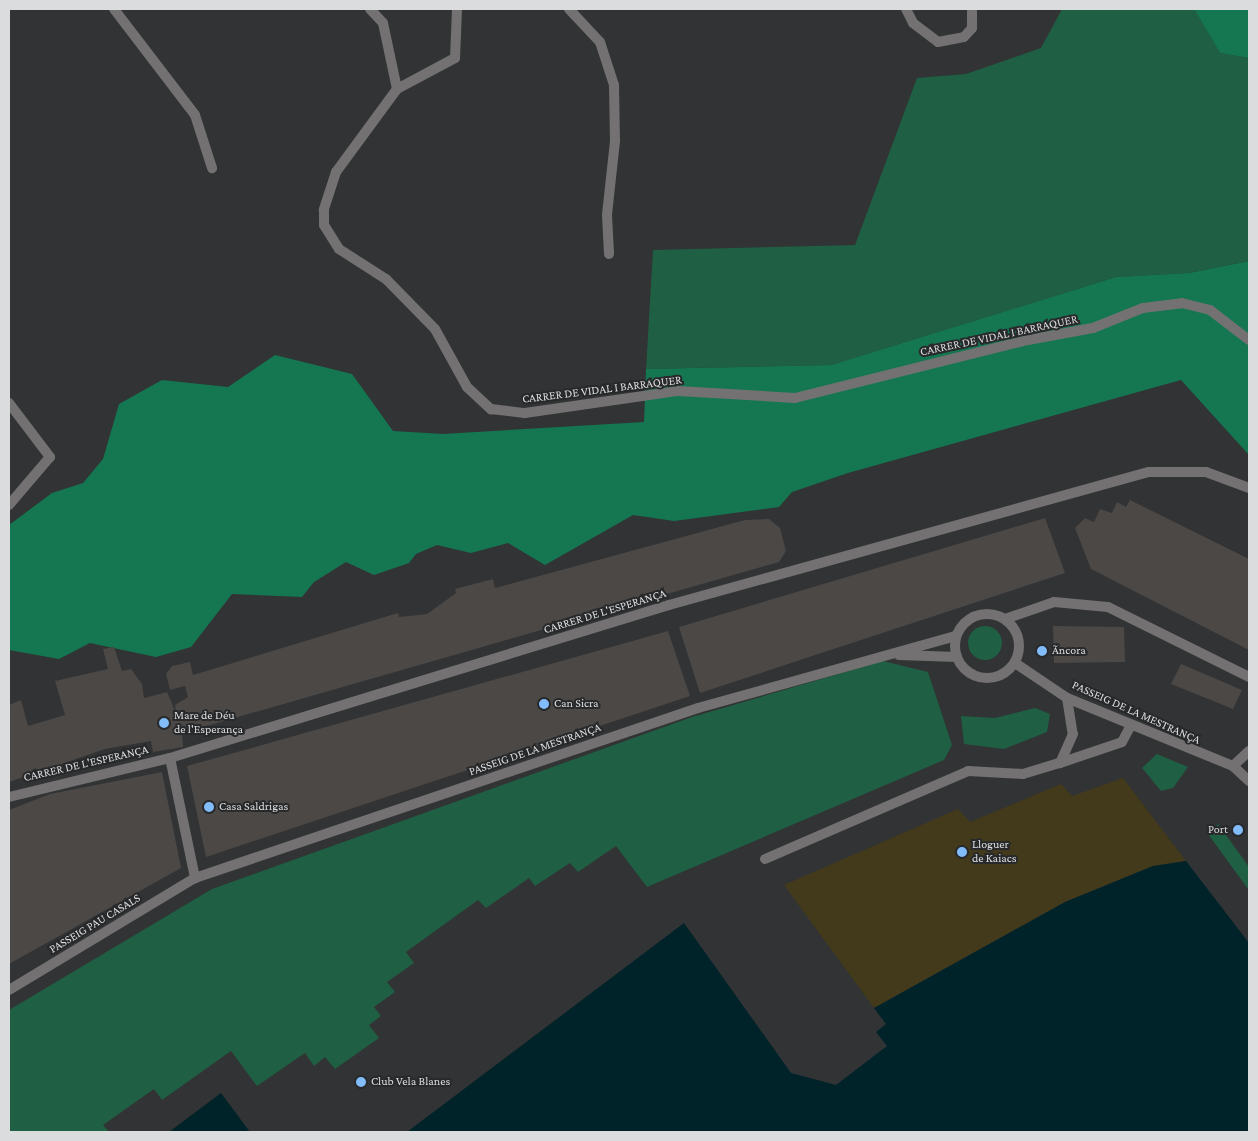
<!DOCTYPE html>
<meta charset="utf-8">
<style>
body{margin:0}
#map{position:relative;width:1258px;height:1141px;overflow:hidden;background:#313335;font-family:"Crimson Pro",serif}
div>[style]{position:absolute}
.green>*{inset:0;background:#1f5f43}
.round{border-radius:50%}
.forest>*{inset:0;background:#147751}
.sand>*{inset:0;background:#423a1a}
.water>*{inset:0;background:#00232a}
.building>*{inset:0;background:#4b4846}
.service>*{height:10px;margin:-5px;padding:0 5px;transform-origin:5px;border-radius:5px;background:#737171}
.pedestrian>*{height:10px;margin:-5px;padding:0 5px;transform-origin:5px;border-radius:5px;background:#737171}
.minor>*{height:10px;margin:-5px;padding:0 5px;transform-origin:5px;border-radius:5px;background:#737171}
.minor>.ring{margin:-5px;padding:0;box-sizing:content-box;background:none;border:10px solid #737171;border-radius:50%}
.dots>*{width:14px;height:14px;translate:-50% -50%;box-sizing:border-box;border:2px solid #27292b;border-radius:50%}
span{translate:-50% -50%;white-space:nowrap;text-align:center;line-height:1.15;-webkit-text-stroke:4px #27292b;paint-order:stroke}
.street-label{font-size:12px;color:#dbdcdd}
.poi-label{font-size:12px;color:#dbdcdd}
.left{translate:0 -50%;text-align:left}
.right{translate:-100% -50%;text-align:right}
.frame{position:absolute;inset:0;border:10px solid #dbdcdd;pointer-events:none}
</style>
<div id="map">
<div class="green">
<i style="clip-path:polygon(1062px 9px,1194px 9px,1220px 53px,1249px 58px,1249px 261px,1189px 273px,1116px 277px,831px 365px,646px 369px,653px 250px,855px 245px,917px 78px,966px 74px,1041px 48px)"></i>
<i class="round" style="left:968px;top:626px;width:34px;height:34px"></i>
<i style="clip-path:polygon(883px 661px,928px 672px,952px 745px,944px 760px,647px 887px,616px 846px,578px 872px,570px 863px,535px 886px,529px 878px,486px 908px,478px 900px,406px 952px,414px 963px,387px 982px,395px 992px,374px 1007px,381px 1016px,369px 1025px,379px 1038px,335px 1069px,325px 1057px,314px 1066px,305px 1053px,257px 1086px,231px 1051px,162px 1100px,154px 1089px,103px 1125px,109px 1132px,9px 1132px,9px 1010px,212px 889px,692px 717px)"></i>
<i style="clip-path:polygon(1035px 708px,1050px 714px,1047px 732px,1004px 749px,964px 744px,961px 716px,995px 718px)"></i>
<i style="clip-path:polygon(1157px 754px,1188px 767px,1173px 788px,1161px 791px,1142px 768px)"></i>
<i style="clip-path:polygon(1218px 824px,1249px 867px,1248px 889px,1208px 834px)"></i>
</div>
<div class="forest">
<i style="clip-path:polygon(1194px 9px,1249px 9px,1249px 58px,1220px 53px)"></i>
<i style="clip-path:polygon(1249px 261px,1249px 455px,1181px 380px,848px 473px,792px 492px,779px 507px,674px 521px,633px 515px,545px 565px,508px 543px,471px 553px,437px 545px,416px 554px,409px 563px,374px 575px,346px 562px,314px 582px,302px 597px,232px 594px,191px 647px,156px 657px,90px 643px,59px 659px,9px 650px,9px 525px,52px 493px,83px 483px,103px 459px,119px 404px,162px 380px,228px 387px,275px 355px,352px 374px,393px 431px,443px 434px,644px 422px,646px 369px,831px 365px,1116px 277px,1189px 273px)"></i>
</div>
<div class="sand">
<i style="clip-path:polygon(1123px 778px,1186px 861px,1153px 866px,1065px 902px,874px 1008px,784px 885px,958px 809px,970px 822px,1061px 784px,1072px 796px)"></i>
</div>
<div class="water">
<i style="clip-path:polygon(1186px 861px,1249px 943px,1249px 1132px,407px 1132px,684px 923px,791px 1073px,836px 1085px,887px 1046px,876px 1032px,886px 1024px,874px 1008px,1065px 902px,1153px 866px)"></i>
<i style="clip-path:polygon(221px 1093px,250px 1132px,169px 1132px)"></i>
</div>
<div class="building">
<i style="clip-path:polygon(1130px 500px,1249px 559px,1249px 650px,1091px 569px,1075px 528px,1085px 518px,1094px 522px,1100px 509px,1112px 513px,1117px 502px,1126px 507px)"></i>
<i style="clip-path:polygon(1045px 518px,1065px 573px,700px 693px,679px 627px)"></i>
<i style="clip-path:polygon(769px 519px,780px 528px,786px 551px,779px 562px,182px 733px,183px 747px,153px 752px,151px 741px,105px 749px,9px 782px,9px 705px,21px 700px,28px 726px,65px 715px,55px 681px,108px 669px,103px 649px,114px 647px,122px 671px,131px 669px,142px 684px,144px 698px,167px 692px,176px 713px,175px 705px,188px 697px,185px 686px,170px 690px,166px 674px,172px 666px,190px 662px,193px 675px,398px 613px,399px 617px,427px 614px,456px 593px,455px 589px,493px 579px,495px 588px,745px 520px)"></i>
<i style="clip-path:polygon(1053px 626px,1124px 627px,1125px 662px,1054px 663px)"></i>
<i style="clip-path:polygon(668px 631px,690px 696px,206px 857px,187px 766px)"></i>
<i style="clip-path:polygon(1181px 664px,1242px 690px,1233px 709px,1171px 684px)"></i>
<i style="clip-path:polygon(162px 772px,181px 868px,9px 964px,9px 810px,50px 794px)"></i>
<i style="clip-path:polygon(965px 845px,968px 854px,959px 858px,956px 849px)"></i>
</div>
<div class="service">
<i style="left:1067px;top:698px;width:36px;rotate:81deg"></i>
<i style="left:1073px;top:734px;width:32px;rotate:114deg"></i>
<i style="left:1060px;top:763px;width:65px;rotate:-18.7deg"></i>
<i style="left:1122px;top:742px;width:17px;rotate:-62deg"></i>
<i style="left:765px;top:859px;width:221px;rotate:-23.4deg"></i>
<i style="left:968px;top:771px;width:55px;rotate:3.1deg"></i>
<i style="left:1023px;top:774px;width:39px;rotate:-17deg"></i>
</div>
<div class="pedestrian">
<i style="left:9px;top:505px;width:63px;rotate:-49.5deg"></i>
</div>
<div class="minor">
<i style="left:114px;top:9px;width:133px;rotate:52.6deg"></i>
<i style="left:195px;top:115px;width:56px;rotate:72.2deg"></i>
<i style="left:370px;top:9px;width:19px;rotate:47deg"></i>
<i style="left:383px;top:23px;width:67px;rotate:78deg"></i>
<i style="left:457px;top:9px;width:49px;rotate:92.3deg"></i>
<i style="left:455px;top:58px;width:66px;rotate:151.9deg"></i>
<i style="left:397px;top:89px;width:103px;rotate:126.3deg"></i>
<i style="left:336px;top:172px;width:40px;rotate:108deg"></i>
<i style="left:324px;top:210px;width:15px;rotate:90deg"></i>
<i style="left:324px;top:225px;width:28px;rotate:58deg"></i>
<i style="left:339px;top:249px;width:56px;rotate:32.6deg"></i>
<i style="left:386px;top:279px;width:70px;rotate:45.6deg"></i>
<i style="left:435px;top:329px;width:66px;rotate:61.1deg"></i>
<i style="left:467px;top:387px;width:33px;rotate:43deg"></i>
<i style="left:491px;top:409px;width:34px;rotate:7deg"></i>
<i style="left:525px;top:413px;width:155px;rotate:-8.2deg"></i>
<i style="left:678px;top:391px;width:117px;rotate:3.4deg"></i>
<i style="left:795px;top:398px;width:240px;rotate:-14deg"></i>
<i style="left:1028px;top:340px;width:66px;rotate:-10.5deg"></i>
<i style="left:1093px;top:328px;width:54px;rotate:-21.8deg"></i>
<i style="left:1143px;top:308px;width:39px;rotate:-7deg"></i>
<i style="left:1182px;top:303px;width:29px;rotate:14deg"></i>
<i style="left:1210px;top:310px;width:49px;rotate:37.6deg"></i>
<i style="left:569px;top:9px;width:45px;rotate:46.8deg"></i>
<i style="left:600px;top:42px;width:45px;rotate:72deg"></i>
<i style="left:614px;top:85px;width:56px;rotate:89deg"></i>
<i style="left:615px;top:141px;width:74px;rotate:96.2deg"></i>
<i style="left:607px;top:215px;width:39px;rotate:87deg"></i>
<i style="left:906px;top:9px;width:16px;rotate:63deg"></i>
<i style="left:913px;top:23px;width:31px;rotate:37deg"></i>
<i style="left:938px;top:42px;width:26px;rotate:-11deg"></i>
<i style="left:964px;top:37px;width:12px;rotate:-48deg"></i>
<i style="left:972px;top:28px;width:19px;rotate:-90deg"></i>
<i style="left:9px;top:403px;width:68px;rotate:52.8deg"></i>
<i class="ring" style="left:955px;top:614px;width:54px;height:54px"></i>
<i style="left:1005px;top:619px;width:52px;rotate:-19.1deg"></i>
<i style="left:1054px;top:602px;width:54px;rotate:5.3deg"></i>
<i style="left:1108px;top:607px;width:157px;rotate:26.4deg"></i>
<i style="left:899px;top:655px;width:58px;rotate:2deg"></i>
<i style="left:1015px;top:663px;width:63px;rotate:33.9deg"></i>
<i style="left:1067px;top:698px;width:179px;rotate:22.3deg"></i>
<i style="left:1233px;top:766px;width:22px;rotate:43deg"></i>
<i style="left:170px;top:758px;width:123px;rotate:78.2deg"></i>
<i style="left:1233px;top:766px;width:22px;rotate:-43deg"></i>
<i style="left:9px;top:797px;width:166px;rotate:-13.6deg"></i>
<i style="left:170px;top:758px;width:522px;rotate:-17.05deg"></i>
<i style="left:669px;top:605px;width:498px;rotate:-15.5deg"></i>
<i style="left:1149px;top:472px;width:57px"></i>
<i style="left:1206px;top:472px;width:46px;rotate:20.4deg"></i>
<i style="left:9px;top:990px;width:217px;rotate:-31.1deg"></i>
<i style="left:195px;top:878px;width:531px;rotate:-18.67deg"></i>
<i style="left:698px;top:708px;width:268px;rotate:-15.6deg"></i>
</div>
<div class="dots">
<i style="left:1042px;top:651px;background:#82bcfa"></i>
<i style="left:544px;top:704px;background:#82bcfa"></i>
<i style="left:164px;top:723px;background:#82bcfa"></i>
<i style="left:209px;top:807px;background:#82bcfa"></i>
<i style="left:1238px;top:830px;background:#82bcfa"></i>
<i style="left:962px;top:852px;background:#82bcfa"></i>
<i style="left:361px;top:1082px;background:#82bcfa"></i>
</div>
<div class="street-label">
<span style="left:999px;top:336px;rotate:-12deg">CARRER DE VIDAL I BARRAQUER</span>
<span style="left:602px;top:390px;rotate:-7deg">CARRER DE VIDAL I BARRAQUER</span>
<span style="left:605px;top:612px;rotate:-17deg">CARRER DE L'ESPERANÇA</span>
<span style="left:1136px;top:713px;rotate:24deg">PASSEIG DE LA MESTRANÇA</span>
<span style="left:535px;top:750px;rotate:-19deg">PASSEIG DE LA MESTRANÇA</span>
<span style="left:86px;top:764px;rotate:-13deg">CARRER DE L'ESPERANÇA</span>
<span style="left:95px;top:924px;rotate:-31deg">PASSEIG PAU CASALS</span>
</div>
<div class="poi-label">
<span class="left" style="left:1052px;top:651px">Ãncora</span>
<span class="left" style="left:554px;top:704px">Can Sicra</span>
<span class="left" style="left:174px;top:723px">Mare de Déu<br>de l'Esperança</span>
<span class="left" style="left:219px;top:807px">Casa Saldrigas</span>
<span class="right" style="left:1228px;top:830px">Port</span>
<span class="left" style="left:972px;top:852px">Lloguer<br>de Kaiacs</span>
<span class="left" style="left:371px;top:1082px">Club Vela Blanes</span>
</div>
<div class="frame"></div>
</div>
